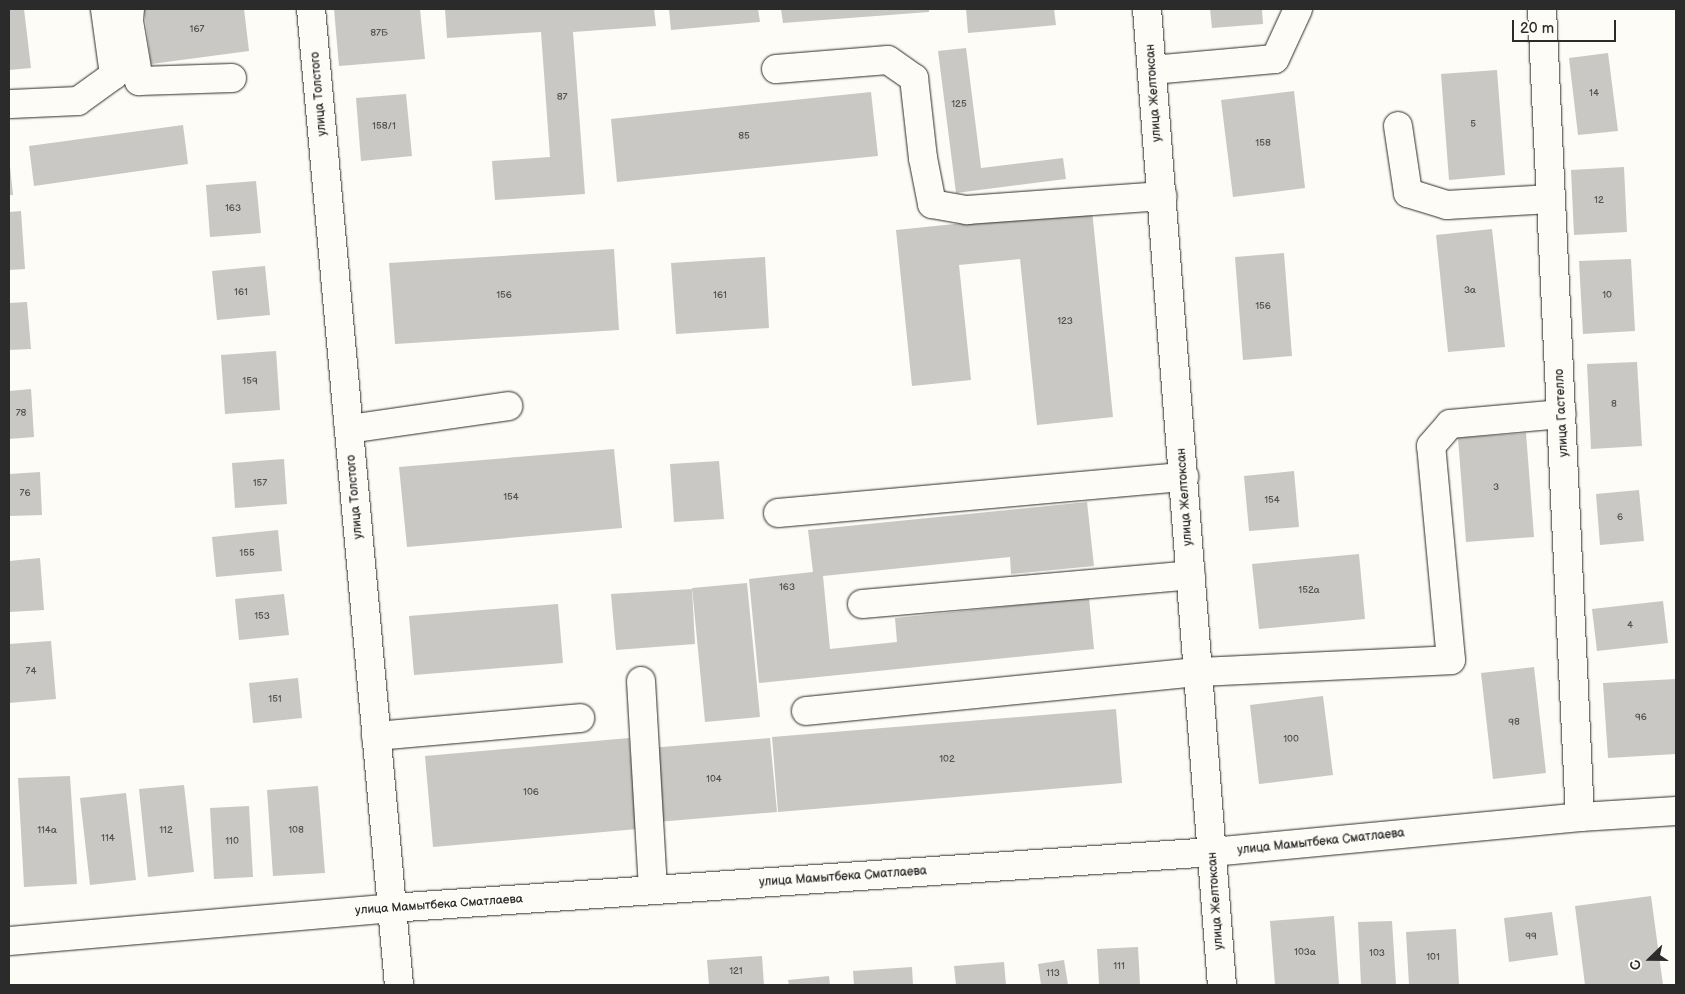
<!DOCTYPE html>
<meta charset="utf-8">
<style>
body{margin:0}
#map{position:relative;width:1685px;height:994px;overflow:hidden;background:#fdfcf7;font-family:"Balsamiq Sans",sans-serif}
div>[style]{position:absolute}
.building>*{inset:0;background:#c9c8c4}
.roads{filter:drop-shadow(0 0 1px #2b2b2b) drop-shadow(0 0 1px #2b2b2b)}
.minor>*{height:28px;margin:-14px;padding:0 14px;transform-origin:14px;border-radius:14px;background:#fdfcf7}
span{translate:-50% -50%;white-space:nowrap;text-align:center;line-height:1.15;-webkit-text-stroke:4px #fdfcf7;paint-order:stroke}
.number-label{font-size:10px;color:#525251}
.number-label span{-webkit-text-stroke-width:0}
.street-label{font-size:12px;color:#2b2b2b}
.frame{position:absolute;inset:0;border:10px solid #2b2b2b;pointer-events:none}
.north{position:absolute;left:1625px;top:934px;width:50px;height:50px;-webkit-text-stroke:4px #fdfcf7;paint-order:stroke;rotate:248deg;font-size:14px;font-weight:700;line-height:20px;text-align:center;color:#2b2b2b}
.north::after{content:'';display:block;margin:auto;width:18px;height:22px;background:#2b2b2b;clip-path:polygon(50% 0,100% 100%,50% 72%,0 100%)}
.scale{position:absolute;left:1512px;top:20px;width:104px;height:22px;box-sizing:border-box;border:2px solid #2b2b2b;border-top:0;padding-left:6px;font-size:15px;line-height:18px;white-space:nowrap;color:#2b2b2b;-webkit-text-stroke:4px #fdfcf7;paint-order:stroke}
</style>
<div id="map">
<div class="building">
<i style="clip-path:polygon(9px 9px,24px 9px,31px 68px,9px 70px)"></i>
<i style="clip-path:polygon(144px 9px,244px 9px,249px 51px,151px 64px)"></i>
<i style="clip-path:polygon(334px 9px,420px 9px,425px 59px,339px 66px)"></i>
<i style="clip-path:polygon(445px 9px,654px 9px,656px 26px,573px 32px,585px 194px,495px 200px,492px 161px,550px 157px,541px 32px,447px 38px)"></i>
<i style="clip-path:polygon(669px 9px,758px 9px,760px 22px,671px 30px)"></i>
<i style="clip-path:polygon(781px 9px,929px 9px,929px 12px,783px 23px)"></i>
<i style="clip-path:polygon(966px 9px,1054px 9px,1056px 25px,968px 33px)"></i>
<i style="clip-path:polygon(1210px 9px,1262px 9px,1263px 24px,1212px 28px)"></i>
<i style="clip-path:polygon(966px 48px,981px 168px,1063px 158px,1066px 179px,956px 193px,938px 51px)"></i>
<i style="clip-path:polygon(1608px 53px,1618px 131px,1578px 135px,1569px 58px)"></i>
<i style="clip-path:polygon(1497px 70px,1505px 175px,1449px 180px,1441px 74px)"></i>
<i style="clip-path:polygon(1294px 91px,1305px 188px,1233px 197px,1221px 100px)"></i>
<i style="clip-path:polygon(871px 92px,878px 156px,617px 182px,611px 119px)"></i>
<i style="clip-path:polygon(406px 94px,412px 156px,361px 161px,356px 98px)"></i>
<i style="clip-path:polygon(183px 125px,188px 164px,34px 186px,29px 146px)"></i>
<i style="clip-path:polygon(9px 156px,13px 195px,9px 195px)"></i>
<i style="clip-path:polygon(1624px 167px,1627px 232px,1574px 235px,1571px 170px)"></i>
<i style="clip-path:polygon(256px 181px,261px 233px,210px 237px,206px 185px)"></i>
<i style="clip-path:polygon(1092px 210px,1113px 417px,1037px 425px,1020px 259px,959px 265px,971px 380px,912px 386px,896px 230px)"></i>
<i style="clip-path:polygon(21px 211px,25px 269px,9px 270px,9px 212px)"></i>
<i style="clip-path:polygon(1492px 229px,1505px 347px,1448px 352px,1436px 235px)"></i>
<i style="clip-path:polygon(614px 249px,619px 330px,395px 344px,389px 263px)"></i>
<i style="clip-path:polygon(1284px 253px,1292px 356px,1243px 360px,1235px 257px)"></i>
<i style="clip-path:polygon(765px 257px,769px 328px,676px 334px,671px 263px)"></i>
<i style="clip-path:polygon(1631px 259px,1635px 331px,1583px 334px,1579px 261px)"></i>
<i style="clip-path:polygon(265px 266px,270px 315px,217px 320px,212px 271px)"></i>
<i style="clip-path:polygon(27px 302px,31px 349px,9px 350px,9px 303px)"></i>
<i style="clip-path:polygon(276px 351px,280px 410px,225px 414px,221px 355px)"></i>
<i style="clip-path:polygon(1637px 362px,1642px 446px,1591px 449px,1587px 364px)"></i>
<i style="clip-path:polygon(31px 389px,34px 437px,9px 439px,9px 391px)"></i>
<i style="clip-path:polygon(1526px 433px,1534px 537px,1466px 542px,1458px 438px)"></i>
<i style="clip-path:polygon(614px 449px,622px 528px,407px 547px,399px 467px)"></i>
<i style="clip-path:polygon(284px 459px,287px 504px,235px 508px,232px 463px)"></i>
<i style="clip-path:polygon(719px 461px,724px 519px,674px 522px,670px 464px)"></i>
<i style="clip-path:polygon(1294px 471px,1299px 527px,1249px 531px,1244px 476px)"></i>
<i style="clip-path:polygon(40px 472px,42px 515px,9px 516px,9px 474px)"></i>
<i style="clip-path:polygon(1639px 490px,1644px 541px,1600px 545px,1596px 494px)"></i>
<i style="clip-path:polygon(1087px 502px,1094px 566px,1011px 574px,1010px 557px,823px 576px,830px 649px,897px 642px,895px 618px,1089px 598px,1094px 649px,759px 683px,749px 579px,813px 572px,808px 530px)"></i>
<i style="clip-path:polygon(278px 530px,282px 571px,216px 577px,212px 537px)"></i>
<i style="clip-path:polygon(1359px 554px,1365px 619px,1259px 629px,1252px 564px)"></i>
<i style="clip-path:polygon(40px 558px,44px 610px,9px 612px,9px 561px)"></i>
<i style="clip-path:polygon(747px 583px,760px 717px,705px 722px,692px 588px)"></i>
<i style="clip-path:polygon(692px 589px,695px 644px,616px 650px,611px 594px)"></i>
<i style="clip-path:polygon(284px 594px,289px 635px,239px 640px,235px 599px)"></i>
<i style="clip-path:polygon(1663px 601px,1668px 643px,1597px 651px,1592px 609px)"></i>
<i style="clip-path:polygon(558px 604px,563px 663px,414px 675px,409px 616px)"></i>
<i style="clip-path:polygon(51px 641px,56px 699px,9px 703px,9px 644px)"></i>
<i style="clip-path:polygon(1534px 667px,1546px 773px,1493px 779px,1481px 673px)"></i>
<i style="clip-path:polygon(298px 678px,302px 718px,253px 723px,249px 683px)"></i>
<i style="clip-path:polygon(1676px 679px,1676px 754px,1608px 758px,1603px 683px)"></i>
<i style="clip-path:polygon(1323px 696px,1333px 775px,1259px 784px,1250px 705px)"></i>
<i style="clip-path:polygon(1116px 709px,1122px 783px,778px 812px,772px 737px)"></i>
<i style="clip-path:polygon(629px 738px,637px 829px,433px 847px,425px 756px)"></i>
<i style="clip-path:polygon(770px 738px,777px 812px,657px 822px,650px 748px)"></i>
<i style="clip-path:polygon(70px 776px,77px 884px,24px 887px,18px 778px)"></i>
<i style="clip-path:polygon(184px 785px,194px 872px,148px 877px,139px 789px)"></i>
<i style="clip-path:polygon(318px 786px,325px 873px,273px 876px,267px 790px)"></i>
<i style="clip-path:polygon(126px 793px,136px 880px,90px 885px,80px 798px)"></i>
<i style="clip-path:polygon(249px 806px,253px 877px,214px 879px,210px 808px)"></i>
<i style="clip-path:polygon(1651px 896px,1663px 985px,1585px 985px,1575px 906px)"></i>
<i style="clip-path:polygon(1552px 912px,1558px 955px,1509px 962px,1504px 918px)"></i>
<i style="clip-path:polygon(1334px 916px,1339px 985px,1275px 985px,1270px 921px)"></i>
<i style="clip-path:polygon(1392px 921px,1396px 985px,1361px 985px,1358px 922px)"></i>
<i style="clip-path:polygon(1456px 929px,1459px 985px,1409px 985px,1406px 932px)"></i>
<i style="clip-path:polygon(1138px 947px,1140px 985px,1099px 985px,1097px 949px)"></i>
<i style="clip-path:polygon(762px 956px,764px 985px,709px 985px,707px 960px)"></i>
<i style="clip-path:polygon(1064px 960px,1068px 985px,1041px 985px,1038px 964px)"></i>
<i style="clip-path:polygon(1004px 962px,1006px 985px,956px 985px,954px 966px)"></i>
<i style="clip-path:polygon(912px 967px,913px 985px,854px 985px,853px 971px)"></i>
<i style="clip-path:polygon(829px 976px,830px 985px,789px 985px,788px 980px)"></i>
</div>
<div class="roads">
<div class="minor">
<i style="left:130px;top:9px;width:12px;rotate:95deg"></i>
<i style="left:129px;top:21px;width:61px;rotate:80.5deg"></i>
<i style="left:139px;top:81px;width:93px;rotate:-1.8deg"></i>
<i style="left:311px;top:9px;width:980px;rotate:84.85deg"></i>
<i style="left:1147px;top:9px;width:979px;rotate:85.61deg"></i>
<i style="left:1542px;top:9px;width:809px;rotate:87.31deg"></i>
<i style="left:776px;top:69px;width:112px;rotate:-4.6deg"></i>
<i style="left:888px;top:60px;width:32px;rotate:35deg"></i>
<i style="left:914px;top:78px;width:81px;rotate:83.6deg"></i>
<i style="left:923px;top:158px;width:47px;rotate:78.9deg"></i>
<i style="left:932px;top:204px;width:36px;rotate:10deg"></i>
<i style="left:967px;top:210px;width:196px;rotate:-4.1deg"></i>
<i style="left:1152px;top:70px;width:123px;rotate:-5.1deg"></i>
<i style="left:1275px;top:59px;width:55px;rotate:-65.3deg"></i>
<i style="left:11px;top:104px;width:67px;rotate:-2.6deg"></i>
<i style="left:78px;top:101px;width:44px;rotate:-35.8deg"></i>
<i style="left:114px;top:75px;width:67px;rotate:-97.8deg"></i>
<i style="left:1398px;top:126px;width:68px;rotate:81.5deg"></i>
<i style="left:1408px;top:193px;width:41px;rotate:17.1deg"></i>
<i style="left:1447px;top:205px;width:104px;rotate:-3.3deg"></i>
<i style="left:349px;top:429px;width:161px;rotate:-8.2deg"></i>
<i style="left:778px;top:513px;width:408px;rotate:-5.1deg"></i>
<i style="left:862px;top:604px;width:330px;rotate:-5deg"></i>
<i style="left:641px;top:681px;width:209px;rotate:86.7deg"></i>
<i style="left:806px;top:711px;width:394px;rotate:-5.7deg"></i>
<i style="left:1198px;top:672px;width:253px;rotate:-2.7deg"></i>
<i style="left:1451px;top:660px;width:215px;rotate:-95.3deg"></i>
<i style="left:1431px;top:446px;width:29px;rotate:-49deg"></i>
<i style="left:1450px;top:424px;width:112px;rotate:-5.1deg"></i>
<i style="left:376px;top:736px;width:205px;rotate:-5deg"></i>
<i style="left:9px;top:941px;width:383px;rotate:-4.9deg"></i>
<i style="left:391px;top:908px;width:823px;rotate:-3.9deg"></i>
<i style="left:1212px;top:852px;width:370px;rotate:-5.4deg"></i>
<i style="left:1580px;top:817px;width:96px;rotate:-3.6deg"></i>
</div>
</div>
<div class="number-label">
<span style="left:197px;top:30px">167</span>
<span style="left:379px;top:34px">87Б</span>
<span style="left:1594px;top:94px">14</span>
<span style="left:562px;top:98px">87</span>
<span style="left:959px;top:105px">125</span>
<span style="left:1473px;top:125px">5</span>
<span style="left:384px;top:127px">158/1</span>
<span style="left:744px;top:137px">85</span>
<span style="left:1263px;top:144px">158</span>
<span style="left:1599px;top:201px">12</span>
<span style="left:233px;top:209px">163</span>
<span style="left:1470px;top:291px">3а</span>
<span style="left:241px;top:293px">161</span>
<span style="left:504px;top:296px">156</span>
<span style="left:720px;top:296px">161</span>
<span style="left:1607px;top:296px">10</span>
<span style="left:1263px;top:307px">156</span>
<span style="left:1065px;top:322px">123</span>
<span style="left:250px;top:382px">159</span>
<span style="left:1614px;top:405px">8</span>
<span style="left:21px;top:414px">78</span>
<span style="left:260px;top:484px">157</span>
<span style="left:1496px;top:488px">3</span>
<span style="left:25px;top:494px">76</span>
<span style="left:511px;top:498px">154</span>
<span style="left:1272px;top:501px">154</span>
<span style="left:1620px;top:518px">6</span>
<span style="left:247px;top:554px">155</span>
<span style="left:787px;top:588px">163</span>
<span style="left:1309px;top:591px">152а</span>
<span style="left:262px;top:617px">153</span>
<span style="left:1630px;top:626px">4</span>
<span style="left:31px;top:672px">74</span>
<span style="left:275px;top:700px">151</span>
<span style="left:1641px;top:718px">96</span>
<span style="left:1514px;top:723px">98</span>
<span style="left:1291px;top:740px">100</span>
<span style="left:947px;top:760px">102</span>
<span style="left:714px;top:780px">104</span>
<span style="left:531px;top:793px">106</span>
<span style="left:47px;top:831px">114а</span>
<span style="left:166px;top:831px">112</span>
<span style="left:296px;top:831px">108</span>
<span style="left:108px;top:839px">114</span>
<span style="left:232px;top:842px">110</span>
<span style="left:1531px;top:937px">99</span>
<span style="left:1305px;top:953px">103а</span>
<span style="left:1377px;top:954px">103</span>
<span style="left:1433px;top:958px">101</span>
<span style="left:1119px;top:967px">111</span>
<span style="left:736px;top:972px">121</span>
<span style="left:1053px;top:974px">113</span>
</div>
<div class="street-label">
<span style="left:1154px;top:93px;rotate:-94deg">улица Желтоксан</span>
<span style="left:319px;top:94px;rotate:-95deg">улица Толстого</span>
<span style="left:1562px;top:413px;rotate:-93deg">улица Гастелло</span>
<span style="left:355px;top:497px;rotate:-95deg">улица Толстого</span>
<span style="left:1185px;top:497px;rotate:-94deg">улица Желтоксан</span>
<span style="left:1321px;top:842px;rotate:-6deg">улица Мамытбека Сматлаева</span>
<span style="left:843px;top:877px;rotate:-4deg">улица Мамытбека Сматлаева</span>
<span style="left:1216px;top:901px;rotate:-94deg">улица Желтоксан</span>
<span style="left:439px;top:905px;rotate:-4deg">улица Мамытбека Сматлаева</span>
</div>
<div class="frame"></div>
<div class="north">С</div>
<div class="scale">20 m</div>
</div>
